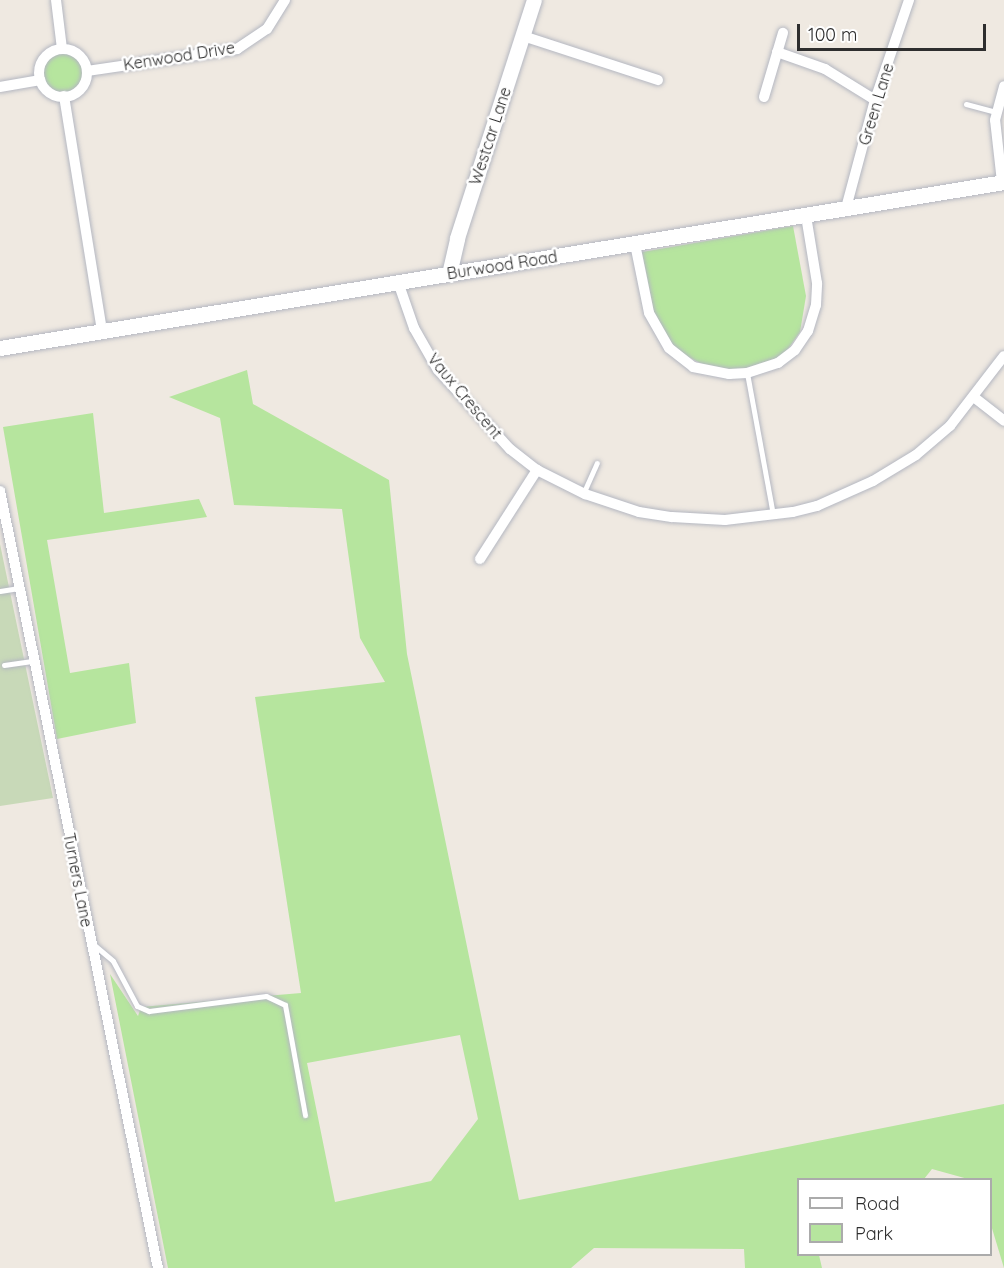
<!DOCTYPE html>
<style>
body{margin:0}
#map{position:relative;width:1004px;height:1268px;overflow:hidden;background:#efe9e1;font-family:Quicksand,sans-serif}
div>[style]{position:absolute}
.green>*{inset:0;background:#b6e59e}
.round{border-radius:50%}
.cemetery>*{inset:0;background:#c8d9b8}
.roads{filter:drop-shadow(0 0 2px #b4b7c1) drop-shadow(0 0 2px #b4b7c1)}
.lane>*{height:5px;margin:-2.5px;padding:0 2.5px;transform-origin:2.5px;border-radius:2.5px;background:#fff}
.street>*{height:10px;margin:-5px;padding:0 5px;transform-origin:5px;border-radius:5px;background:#fff}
.street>.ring{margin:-5px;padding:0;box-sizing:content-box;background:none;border:10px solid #fff;border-radius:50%}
.secondary>*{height:15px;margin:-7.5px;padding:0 7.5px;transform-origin:7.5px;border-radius:7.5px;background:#fff}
span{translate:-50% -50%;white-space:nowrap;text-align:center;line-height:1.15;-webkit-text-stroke:5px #fff;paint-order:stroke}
.street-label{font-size:16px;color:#2e2e2e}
.legend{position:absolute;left:797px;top:1178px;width:195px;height:78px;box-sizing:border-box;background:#fff;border:2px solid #ababab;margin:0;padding:8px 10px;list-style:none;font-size:18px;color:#2e2e2e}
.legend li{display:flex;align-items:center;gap:12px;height:30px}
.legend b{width:30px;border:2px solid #ababab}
.scale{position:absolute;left:797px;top:24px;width:189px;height:27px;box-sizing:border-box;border:3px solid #2e2e2e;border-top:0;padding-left:8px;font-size:18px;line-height:21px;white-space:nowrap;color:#2e2e2e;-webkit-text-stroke:4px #fff;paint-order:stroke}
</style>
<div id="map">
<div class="green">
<i class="round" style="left:43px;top:52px;width:40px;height:40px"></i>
<i style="clip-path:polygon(793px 226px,806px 296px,800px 332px,783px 356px,741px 370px,708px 367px,679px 352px,656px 322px,642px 252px)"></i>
<i style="clip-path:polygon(evenodd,247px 370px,253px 404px,389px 480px,407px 654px,519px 1200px,1004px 1104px,1004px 1268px,991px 1225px,990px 1180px,968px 1179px,932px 1169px,924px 1179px,798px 1180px,798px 1254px,819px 1255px,822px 1268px,745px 1268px,744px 1249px,594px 1248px,571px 1268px,168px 1268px,110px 974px,138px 1016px,141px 1007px,301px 993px,255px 697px,385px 682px,360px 638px,342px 509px,234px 505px,220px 418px,169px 397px,247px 370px,460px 1035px,478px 1119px,431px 1181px,335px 1202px,307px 1063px,460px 1035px)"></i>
<i style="clip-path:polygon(93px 413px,104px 513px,199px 499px,207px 517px,47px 540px,70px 673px,129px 663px,136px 723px,57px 739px,3px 427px)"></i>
</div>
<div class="cemetery">
<i style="clip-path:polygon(0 544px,53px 798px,0 806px)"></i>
</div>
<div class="roads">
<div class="lane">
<i style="left:966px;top:104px;width:31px;rotate:15deg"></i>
<i style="left:747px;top:373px;width:144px;rotate:79.6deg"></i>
<i style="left:583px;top:494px;width:34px;rotate:-66deg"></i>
<i style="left:0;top:591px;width:19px;rotate:-9deg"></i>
<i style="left:4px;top:665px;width:30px;rotate:-8deg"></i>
<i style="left:93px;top:944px;width:26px;rotate:40deg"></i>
<i style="left:113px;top:961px;width:51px;rotate:61.9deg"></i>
<i style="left:137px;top:1006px;width:13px;rotate:23deg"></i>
<i style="left:149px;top:1011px;width:118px;rotate:-7.3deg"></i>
<i style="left:266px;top:996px;width:21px;rotate:25deg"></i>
<i style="left:285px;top:1005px;width:112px;rotate:79.7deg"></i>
</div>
<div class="street">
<i style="left:56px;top:0;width:49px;rotate:83deg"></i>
<i style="left:523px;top:36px;width:142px;rotate:18.1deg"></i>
<i class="ring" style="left:39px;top:49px;width:38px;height:38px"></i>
<i style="left:777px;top:52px;width:51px;rotate:19.5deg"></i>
<i style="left:825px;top:69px;width:59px;rotate:31.8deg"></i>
<i style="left:87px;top:71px;width:152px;rotate:-8.3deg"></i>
<i style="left:237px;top:49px;width:36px;rotate:-34deg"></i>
<i style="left:267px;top:29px;width:34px;rotate:-58deg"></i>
<i style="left:0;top:87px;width:41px;rotate:-9.9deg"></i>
<i style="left:64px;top:96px;width:238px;rotate:80.8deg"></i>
<i style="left:764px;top:97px;width:67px;rotate:-73.5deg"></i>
<i style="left:1002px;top:182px;width:62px;rotate:-96.4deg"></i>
<i style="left:995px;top:120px;width:35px;rotate:-75deg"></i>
<i style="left:846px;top:208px;width:112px;rotate:-75deg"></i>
<i style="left:875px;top:100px;width:106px;rotate:-71.2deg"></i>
<i style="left:635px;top:244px;width:70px;rotate:78.5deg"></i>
<i style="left:649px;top:313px;width:40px;rotate:60.3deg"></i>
<i style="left:669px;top:348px;width:31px;rotate:38deg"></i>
<i style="left:693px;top:367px;width:37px;rotate:11deg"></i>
<i style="left:729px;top:374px;width:18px;rotate:-3deg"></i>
<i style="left:747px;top:373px;width:33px;rotate:-18deg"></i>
<i style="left:778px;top:363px;width:21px;rotate:-37deg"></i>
<i style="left:795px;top:350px;width:23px;rotate:-56deg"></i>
<i style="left:808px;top:331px;width:27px;rotate:-73deg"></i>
<i style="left:816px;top:305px;width:22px;rotate:-87deg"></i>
<i style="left:817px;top:283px;width:68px;rotate:-99.3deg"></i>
<i style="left:398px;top:282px;width:49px;rotate:70.8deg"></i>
<i style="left:414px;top:328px;width:48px;rotate:60.3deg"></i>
<i style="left:438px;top:370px;width:107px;rotate:47.7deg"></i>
<i style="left:510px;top:449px;width:34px;rotate:38deg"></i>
<i style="left:537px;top:470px;width:54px;rotate:26.6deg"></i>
<i style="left:585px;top:494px;width:57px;rotate:18.4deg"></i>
<i style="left:639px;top:512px;width:33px;rotate:9deg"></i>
<i style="left:672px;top:517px;width:53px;rotate:3.2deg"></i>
<i style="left:725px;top:520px;width:68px;rotate:-6.7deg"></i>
<i style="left:793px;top:512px;width:25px;rotate:-14deg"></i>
<i style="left:817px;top:506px;width:61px;rotate:-24.1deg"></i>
<i style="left:873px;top:481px;width:50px;rotate:-31.2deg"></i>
<i style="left:916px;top:455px;width:45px;rotate:-40.5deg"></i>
<i style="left:950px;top:426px;width:88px;rotate:-52.4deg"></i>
<i style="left:975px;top:398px;width:37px;rotate:38deg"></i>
<i style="left:0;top:491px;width:793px;rotate:78.51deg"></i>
<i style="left:480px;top:559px;width:106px;rotate:-57.4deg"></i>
</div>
<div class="secondary">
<i style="left:449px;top:274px;width:37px;rotate:-77deg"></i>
<i style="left:457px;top:238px;width:250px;rotate:-72.1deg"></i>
<i style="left:0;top:348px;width:1018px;rotate:-9.39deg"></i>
</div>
</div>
<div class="street-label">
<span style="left:179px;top:56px;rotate:-9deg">Kenwood Drive</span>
<span style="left:876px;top:104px;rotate:-73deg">Green Lane</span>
<span style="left:490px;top:136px;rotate:-72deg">Westcar Lane</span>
<span style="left:502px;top:265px;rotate:-9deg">Burwood Road</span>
<span style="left:465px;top:396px;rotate:50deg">Vaux Crescent</span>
<span style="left:78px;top:880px;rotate:79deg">Turners Lane</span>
</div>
<ul class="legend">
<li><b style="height:8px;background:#fff"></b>Road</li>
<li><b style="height:16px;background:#b6e59e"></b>Park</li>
</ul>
<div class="scale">100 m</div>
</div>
